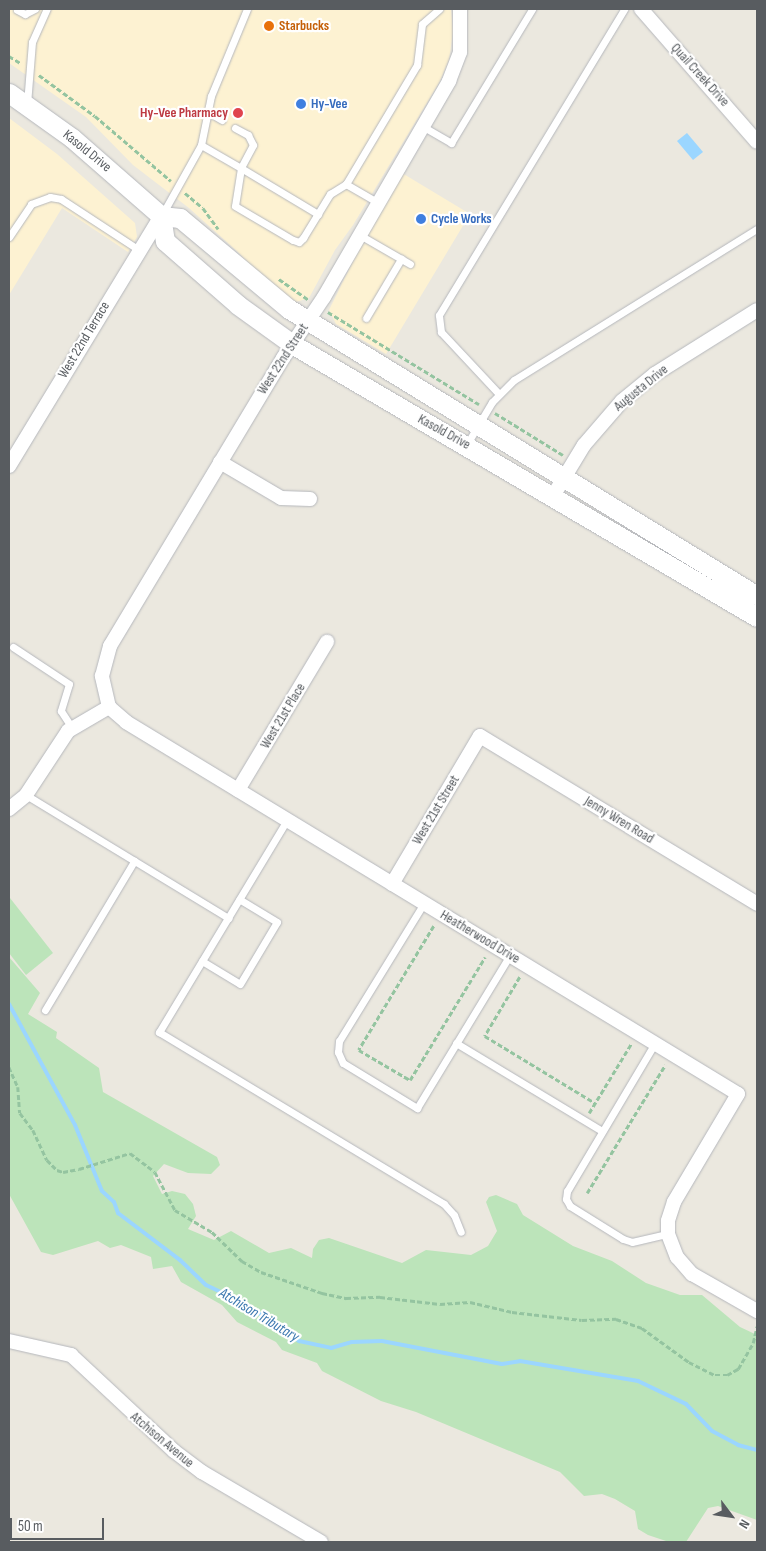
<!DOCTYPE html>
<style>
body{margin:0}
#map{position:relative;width:766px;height:1551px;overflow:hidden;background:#ebe8df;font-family:"Sofia Sans Condensed",sans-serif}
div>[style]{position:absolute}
.commercial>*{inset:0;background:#fdf2d2}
.green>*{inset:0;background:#bce4ba}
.water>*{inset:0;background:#9bd6ff}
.stream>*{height:4px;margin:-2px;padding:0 2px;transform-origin:2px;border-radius:2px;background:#9bd6ff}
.path>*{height:2.5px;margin-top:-1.25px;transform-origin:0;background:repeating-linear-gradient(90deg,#94c4a0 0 5px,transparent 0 7.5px)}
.roads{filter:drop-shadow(0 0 1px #b5b7bc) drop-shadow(0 0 1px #b5b7bc)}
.service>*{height:7px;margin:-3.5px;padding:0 3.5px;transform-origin:3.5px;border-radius:3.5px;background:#fff}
.minor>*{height:14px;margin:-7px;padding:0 7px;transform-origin:7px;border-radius:7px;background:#fff}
.secondary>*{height:19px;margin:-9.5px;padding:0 9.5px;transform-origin:9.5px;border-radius:9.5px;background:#fff}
.dots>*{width:14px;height:14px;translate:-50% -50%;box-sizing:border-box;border:2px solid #fff;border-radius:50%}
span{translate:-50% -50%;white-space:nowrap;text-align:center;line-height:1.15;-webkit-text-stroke:4.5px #fff;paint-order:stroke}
.food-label{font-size:14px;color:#c56008;font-weight:700}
.left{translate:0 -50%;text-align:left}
.street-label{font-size:14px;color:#585c60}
.shop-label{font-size:14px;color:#366cbe;font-weight:700}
.health-label{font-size:14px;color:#be3a42;font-weight:700}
.right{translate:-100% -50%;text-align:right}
.water-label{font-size:15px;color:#3a77af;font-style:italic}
.frame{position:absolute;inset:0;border:10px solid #585c60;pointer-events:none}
.north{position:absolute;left:706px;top:1491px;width:50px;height:50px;-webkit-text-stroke:4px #fff;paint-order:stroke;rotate:121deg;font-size:14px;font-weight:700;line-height:20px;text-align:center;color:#585c60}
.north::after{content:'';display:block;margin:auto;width:18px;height:22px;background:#585c60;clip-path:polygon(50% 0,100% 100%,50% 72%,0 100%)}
.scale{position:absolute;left:10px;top:1518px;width:94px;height:22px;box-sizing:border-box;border:2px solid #585c60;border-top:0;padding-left:6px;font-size:15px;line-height:18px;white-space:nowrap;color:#585c60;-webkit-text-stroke:4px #fff;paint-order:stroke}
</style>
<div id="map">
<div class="commercial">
<i style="clip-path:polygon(9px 9px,451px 9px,453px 32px,449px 60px,439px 83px,353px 225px,335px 250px,309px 298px,296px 302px,259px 276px,239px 253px,189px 208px,133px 165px,86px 117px,9px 63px)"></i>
<i style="clip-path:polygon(9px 118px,57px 154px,135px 223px,137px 237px,128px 252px,62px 208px,9px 295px)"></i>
<i style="clip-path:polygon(402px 173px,470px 214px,386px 354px,336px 324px,329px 310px,356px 255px)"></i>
</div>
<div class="green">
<i style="clip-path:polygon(10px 898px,53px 953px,26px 975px,9px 953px)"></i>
<i style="clip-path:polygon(9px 957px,40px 993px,28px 1014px,57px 1032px,56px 1038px,99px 1068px,103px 1092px,217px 1157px,220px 1165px,211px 1174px,188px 1173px,164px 1164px,153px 1176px,162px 1194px,172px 1191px,185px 1194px,193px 1204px,196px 1216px,188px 1229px,214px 1240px,231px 1231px,269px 1253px,291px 1248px,312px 1258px,313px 1249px,319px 1240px,329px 1238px,402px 1263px,426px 1250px,471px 1255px,488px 1246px,497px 1231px,486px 1202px,489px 1197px,496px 1195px,517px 1204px,523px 1215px,573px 1246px,612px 1261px,646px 1283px,680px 1295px,702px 1295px,740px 1327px,757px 1335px,757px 1520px,718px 1506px,708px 1508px,686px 1542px,669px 1542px,648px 1535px,638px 1529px,635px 1511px,615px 1499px,602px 1494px,584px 1496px,560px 1472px,416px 1412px,381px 1401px,322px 1371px,317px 1363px,282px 1350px,276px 1342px,237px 1322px,222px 1305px,181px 1282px,172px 1266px,153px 1269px,151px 1257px,121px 1245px,110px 1248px,98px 1241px,53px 1255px,41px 1252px,9px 1194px)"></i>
</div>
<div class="water">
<i style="clip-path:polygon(687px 133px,703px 152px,693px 160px,677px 141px)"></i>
</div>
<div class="stream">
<i style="left:9px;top:1004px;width:138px;rotate:61.4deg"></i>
<i style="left:75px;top:1125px;width:71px;rotate:67.8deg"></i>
<i style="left:102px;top:1191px;width:16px;rotate:43deg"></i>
<i style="left:114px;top:1202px;width:12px;rotate:70deg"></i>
<i style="left:118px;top:1213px;width:78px;rotate:37.2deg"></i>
<i style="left:180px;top:1260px;width:36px;rotate:44deg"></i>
<i style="left:206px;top:1285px;width:42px;rotate:25.3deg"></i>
<i style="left:244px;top:1303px;width:67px;rotate:34.6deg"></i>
<i style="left:299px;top:1341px;width:33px;rotate:12deg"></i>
<i style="left:331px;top:1348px;width:22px;rotate:-16deg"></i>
<i style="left:352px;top:1342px;width:30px;rotate:-2deg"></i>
<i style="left:382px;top:1341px;width:122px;rotate:10.9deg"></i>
<i style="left:502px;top:1364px;width:18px;rotate:-9deg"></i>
<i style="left:520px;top:1361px;width:120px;rotate:9.6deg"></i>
<i style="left:638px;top:1381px;width:53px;rotate:25.6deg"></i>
<i style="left:686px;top:1404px;width:37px;rotate:46deg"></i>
<i style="left:712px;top:1431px;width:30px;rotate:28deg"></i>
<i style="left:738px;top:1445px;width:20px;rotate:15deg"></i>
</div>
<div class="path">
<i style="left:9px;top:56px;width:13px;rotate:32deg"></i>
<i style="left:39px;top:75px;width:69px;rotate:36.2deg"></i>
<i style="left:95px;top:116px;width:100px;rotate:40.5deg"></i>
<i style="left:185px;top:193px;width:23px;rotate:40deg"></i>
<i style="left:203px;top:208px;width:26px;rotate:54deg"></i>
<i style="left:279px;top:279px;width:37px;rotate:35deg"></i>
<i style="left:328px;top:312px;width:177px;rotate:31.4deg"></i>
<i style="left:495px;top:413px;width:80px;rotate:31.7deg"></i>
<i style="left:434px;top:926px;width:145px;rotate:121.2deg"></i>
<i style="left:359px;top:1050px;width:59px;rotate:30.5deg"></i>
<i style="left:410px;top:1080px;width:144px;rotate:-58.6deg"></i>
<i style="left:520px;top:977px;width:69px;rotate:120.7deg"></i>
<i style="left:485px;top:1036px;width:129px;rotate:31.3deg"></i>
<i style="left:9px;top:1067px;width:22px;rotate:66deg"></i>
<i style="left:18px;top:1087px;width:26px;rotate:86deg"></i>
<i style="left:20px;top:1113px;width:21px;rotate:53deg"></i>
<i style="left:33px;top:1130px;width:33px;rotate:65deg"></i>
<i style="left:47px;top:1160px;width:14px;rotate:45deg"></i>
<i style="left:57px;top:1170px;width:6px;rotate:18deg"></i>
<i style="left:63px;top:1172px;width:16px;rotate:-11deg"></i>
<i style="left:79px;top:1169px;width:53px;rotate:-17.4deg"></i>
<i style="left:130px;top:1153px;width:31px;rotate:37deg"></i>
<i style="left:155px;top:1172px;width:43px;rotate:62.2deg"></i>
<i style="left:175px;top:1210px;width:43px;rotate:30.7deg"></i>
<i style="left:212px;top:1232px;width:42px;rotate:44deg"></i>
<i style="left:242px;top:1261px;width:22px;rotate:30deg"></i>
<i style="left:261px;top:1272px;width:65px;rotate:19deg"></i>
<i style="left:322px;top:1293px;width:25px;rotate:12deg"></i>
<i style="left:346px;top:1298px;width:34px;rotate:-2deg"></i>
<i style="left:380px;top:1297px;width:60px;rotate:6.7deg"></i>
<i style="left:440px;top:1304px;width:30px;rotate:-4deg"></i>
<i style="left:470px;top:1302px;width:43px;rotate:13.4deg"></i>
<i style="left:512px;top:1312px;width:70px;rotate:6.5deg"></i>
<i style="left:582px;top:1320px;width:34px;rotate:-2deg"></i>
<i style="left:616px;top:1319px;width:28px;rotate:19deg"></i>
<i style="left:642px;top:1328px;width:58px;rotate:35.9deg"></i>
<i style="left:689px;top:1362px;width:29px;rotate:27deg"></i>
<i style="left:715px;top:1375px;width:12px"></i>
<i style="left:727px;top:1375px;width:13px;rotate:-29deg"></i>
<i style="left:738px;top:1369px;width:30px;rotate:-60deg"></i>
<i style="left:753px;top:1343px;width:17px;rotate:-77deg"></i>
<i style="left:589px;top:1113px;width:81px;rotate:-58.7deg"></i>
<i style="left:587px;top:1193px;width:150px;rotate:-58.6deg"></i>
</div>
<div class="roads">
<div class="service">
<i style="left:17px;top:10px;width:9px;rotate:27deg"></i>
<i style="left:25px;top:14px;width:11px;rotate:-27deg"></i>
<i style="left:27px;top:104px;width:62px;rotate:-85.4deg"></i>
<i style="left:32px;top:42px;width:36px;rotate:-66deg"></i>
<i style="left:208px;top:112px;width:16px;rotate:30deg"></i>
<i style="left:422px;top:126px;width:34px;rotate:30deg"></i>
<i style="left:451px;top:143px;width:157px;rotate:-58.8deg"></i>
<i style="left:235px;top:128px;width:15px;rotate:28deg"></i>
<i style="left:248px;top:135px;width:11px;rotate:63deg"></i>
<i style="left:253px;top:145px;width:26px;rotate:118deg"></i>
<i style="left:241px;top:168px;width:90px;rotate:30.9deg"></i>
<i style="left:201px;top:145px;width:46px;rotate:29.9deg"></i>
<i style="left:241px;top:168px;width:38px;rotate:99deg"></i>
<i style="left:235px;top:206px;width:67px;rotate:30.4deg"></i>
<i style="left:293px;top:240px;width:6px;rotate:18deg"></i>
<i style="left:299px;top:242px;width:6px;rotate:-45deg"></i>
<i style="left:303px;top:238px;width:52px;rotate:-58.5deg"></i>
<i style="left:330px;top:194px;width:19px;rotate:-32deg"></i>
<i style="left:377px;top:202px;width:36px;rotate:-150deg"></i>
<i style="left:346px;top:184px;width:139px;rotate:-59.2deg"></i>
<i style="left:417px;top:65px;width:41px;rotate:-83deg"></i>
<i style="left:422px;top:24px;width:23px;rotate:-41deg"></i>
<i style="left:163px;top:213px;width:78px;rotate:-60.8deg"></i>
<i style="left:201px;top:145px;width:50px;rotate:-78.5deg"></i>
<i style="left:211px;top:96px;width:94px;rotate:-67.5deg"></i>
<i style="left:358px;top:234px;width:60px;rotate:30deg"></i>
<i style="left:9px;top:237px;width:40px;rotate:-56deg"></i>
<i style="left:31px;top:204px;width:20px;rotate:-20deg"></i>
<i style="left:50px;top:197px;width:11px;rotate:10deg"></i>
<i style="left:61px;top:199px;width:93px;rotate:33.2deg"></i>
<i style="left:366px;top:318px;width:69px;rotate:-59.3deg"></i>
<i style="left:499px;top:394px;width:85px;rotate:-133.1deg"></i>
<i style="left:441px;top:332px;width:17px;rotate:-97deg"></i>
<i style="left:439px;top:315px;width:358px;rotate:-58.8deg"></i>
<i style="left:467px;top:444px;width:49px;rotate:-59.2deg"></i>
<i style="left:492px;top:402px;width:31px;rotate:-45deg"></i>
<i style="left:514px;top:380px;width:286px;rotate:-31.9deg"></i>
<i style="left:13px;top:647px;width:67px;rotate:33.5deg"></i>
<i style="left:69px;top:684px;width:28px;rotate:107deg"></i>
<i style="left:61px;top:711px;width:20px;rotate:57deg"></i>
<i style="left:26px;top:795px;width:237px;rotate:31.3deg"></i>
<i style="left:287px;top:820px;width:248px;rotate:121.1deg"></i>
<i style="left:159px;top:1032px;width:333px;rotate:31.1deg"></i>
<i style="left:444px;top:1204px;width:15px;rotate:48deg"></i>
<i style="left:454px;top:1215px;width:18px;rotate:68deg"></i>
<i style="left:424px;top:903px;width:162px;rotate:121.6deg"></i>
<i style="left:339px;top:1041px;width:11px;rotate:95deg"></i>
<i style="left:338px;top:1052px;width:12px;rotate:66deg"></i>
<i style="left:343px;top:1063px;width:87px;rotate:31.3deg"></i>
<i style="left:417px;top:1108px;width:179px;rotate:-58.7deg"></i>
<i style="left:202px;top:961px;width:44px;rotate:31.2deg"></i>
<i style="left:240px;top:984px;width:72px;rotate:-59.2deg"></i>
<i style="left:277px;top:922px;width:44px;rotate:-148.8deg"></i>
<i style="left:45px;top:1010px;width:174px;rotate:-59.1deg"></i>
<i style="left:456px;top:1043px;width:170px;rotate:31.1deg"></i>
<i style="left:655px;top:1043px;width:172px;rotate:120.7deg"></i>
<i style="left:567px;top:1191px;width:8px;rotate:97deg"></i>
<i style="left:566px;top:1199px;width:8px;rotate:60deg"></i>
<i style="left:570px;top:1206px;width:62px;rotate:31.9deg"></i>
<i style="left:623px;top:1239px;width:9px;rotate:18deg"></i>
<i style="left:632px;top:1242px;width:37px;rotate:-13deg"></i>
</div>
<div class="minor">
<i style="left:641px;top:9px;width:176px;rotate:48.9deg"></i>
<i style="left:220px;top:462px;width:71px;rotate:30.5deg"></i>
<i style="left:281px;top:498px;width:29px;rotate:2deg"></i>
<i style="left:9px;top:466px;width:293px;rotate:-58.7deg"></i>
<i style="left:553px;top:496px;width:60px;rotate:-58.7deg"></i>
<i style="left:584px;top:445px;width:58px;rotate:-49.2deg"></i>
<i style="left:622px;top:401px;width:43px;rotate:-39.3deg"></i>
<i style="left:655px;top:374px;width:120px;rotate:-32.1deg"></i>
<i style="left:109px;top:707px;width:32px;rotate:-103deg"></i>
<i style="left:102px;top:676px;width:31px;rotate:-75deg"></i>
<i style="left:110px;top:646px;width:336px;rotate:-59deg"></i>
<i style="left:283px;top:358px;width:73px;rotate:-56.1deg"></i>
<i style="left:324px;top:297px;width:250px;rotate:-59.9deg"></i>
<i style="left:449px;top:81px;width:31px;rotate:-69deg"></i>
<i style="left:460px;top:52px;width:43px;rotate:-90deg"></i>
<i style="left:238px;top:790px;width:173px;rotate:-59deg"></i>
<i style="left:9px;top:809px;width:22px;rotate:-39deg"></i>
<i style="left:26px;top:795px;width:77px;rotate:-56.7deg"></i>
<i style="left:68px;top:731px;width:48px;rotate:-30.3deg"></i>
<i style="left:109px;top:707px;width:23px;rotate:41deg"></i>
<i style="left:126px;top:722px;width:716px;rotate:31.29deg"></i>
<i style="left:738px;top:1094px;width:126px;rotate:120.7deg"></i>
<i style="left:674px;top:1202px;width:20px;rotate:108deg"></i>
<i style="left:668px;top:1221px;width:13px;rotate:90deg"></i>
<i style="left:668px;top:1234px;width:25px;rotate:69deg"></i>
<i style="left:677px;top:1257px;width:23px;rotate:49deg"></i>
<i style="left:692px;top:1274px;width:75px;rotate:29.6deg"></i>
<i style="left:392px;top:884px;width:172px;rotate:-59.3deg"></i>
<i style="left:480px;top:736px;width:324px;rotate:31.2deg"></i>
<i style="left:9px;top:1341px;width:64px;rotate:12.7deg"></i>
<i style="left:71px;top:1355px;width:141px;rotate:43deg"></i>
<i style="left:174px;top:1451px;width:35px;rotate:37deg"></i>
<i style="left:202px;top:1472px;width:138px;rotate:30.5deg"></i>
</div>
<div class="secondary">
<i style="left:9px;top:93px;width:77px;rotate:35.5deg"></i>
<i style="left:72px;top:138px;width:118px;rotate:41.2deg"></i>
<i style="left:161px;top:216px;width:19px;rotate:6deg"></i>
<i style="left:180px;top:218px;width:142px;rotate:39.9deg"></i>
<i style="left:289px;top:309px;width:549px;rotate:31.52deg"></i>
<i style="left:161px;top:216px;width:25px;rotate:81deg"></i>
<i style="left:165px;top:241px;width:97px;rotate:41.2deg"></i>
<i style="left:238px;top:305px;width:67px;rotate:35.8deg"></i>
<i style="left:292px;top:344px;width:539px;rotate:30.42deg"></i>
</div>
</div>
<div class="dots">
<i style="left:269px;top:26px;background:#e8710a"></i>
<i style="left:301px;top:104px;background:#3f7fe0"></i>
<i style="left:238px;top:113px;background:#e0444e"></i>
<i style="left:421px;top:219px;background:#3f7fe0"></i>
</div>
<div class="food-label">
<span class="left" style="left:279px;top:26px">Starbucks</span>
</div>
<div class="street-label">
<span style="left:700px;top:75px;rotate:48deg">Quail Creek Drive</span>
<span style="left:87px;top:151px;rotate:39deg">Kasold Drive</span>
<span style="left:84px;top:340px;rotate:-59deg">West 22nd Terrace</span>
<span style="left:283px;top:359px;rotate:-57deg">West 22nd Street</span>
<span style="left:641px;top:388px;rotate:-39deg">Augusta Drive</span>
<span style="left:444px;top:432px;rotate:29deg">Kasold Drive</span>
<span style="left:283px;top:716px;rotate:-59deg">West 21st Place</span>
<span style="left:436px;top:810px;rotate:-59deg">West 21st Street</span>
<span style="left:619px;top:820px;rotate:31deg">Jenny Wren Road</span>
<span style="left:480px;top:937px;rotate:31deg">Heatherwood Drive</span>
<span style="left:162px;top:1440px;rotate:40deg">Atchison Avenue</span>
</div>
<div class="shop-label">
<span class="left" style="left:311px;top:104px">Hy-Vee</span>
<span class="left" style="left:431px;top:219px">Cycle Works</span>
</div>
<div class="health-label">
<span class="right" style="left:228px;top:113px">Hy-Vee Pharmacy</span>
</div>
<div class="water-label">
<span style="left:259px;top:1315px;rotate:31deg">Atchison Tributary</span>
</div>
<div class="frame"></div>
<div class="north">N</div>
<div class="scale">50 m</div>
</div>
